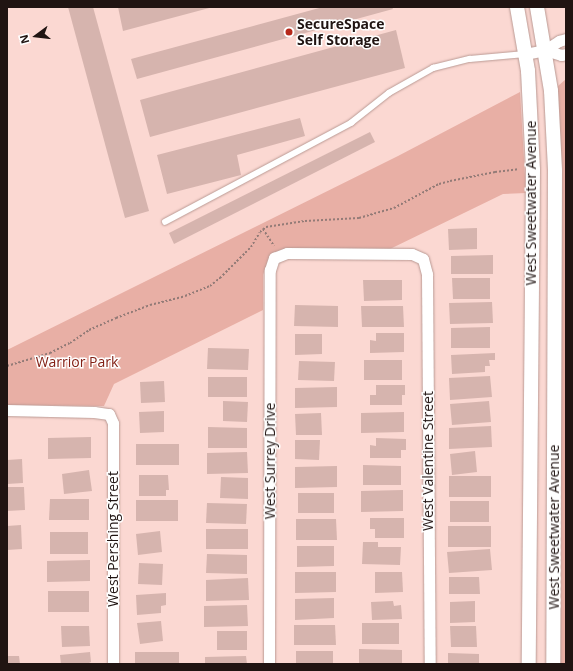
<!DOCTYPE html>
<style>
body{margin:0}
#map{position:relative;width:573px;height:671px;overflow:hidden;background:#fbd8d2;font-family:"Open Sans",sans-serif}
div>[style]{position:absolute}
.green>*{inset:0;background:#e8afa5}
.building>*{inset:0;background:#d6b4ae}
.path>*{height:2px;margin-top:-1px;transform-origin:0;background:repeating-linear-gradient(90deg,#937b77 0 2px,transparent 0 4px)}
.roads{filter:drop-shadow(0 0 1px #ba9a94) drop-shadow(0 0 1px #ba9a94)}
.service>*{height:5.5px;margin:-2.75px;padding:0 2.75px;transform-origin:2.75px;border-radius:2.75px;background:#fff}
.minor>*{height:11px;margin:-5.5px;padding:0 5.5px;transform-origin:5.5px;border-radius:5.5px;background:#fff}
.tertiary>*{height:14px;margin:-7px;padding:0 7px;transform-origin:7px;border-radius:7px;background:#fff}
.dots>*{width:11px;height:11px;translate:-50% -50%;box-sizing:border-box;border:2px solid #fff;border-radius:50%}
span{translate:-50% -50%;white-space:nowrap;text-align:center;line-height:1.15;-webkit-text-stroke:3px #fff;paint-order:stroke}
.poi-label{font-size:14px;color:#201412;font-weight:700}
.left{translate:0 -50%;text-align:left}
.street-label{font-size:14px;color:#201412}
.park-label{font-size:14px;color:#832015}
.frame{position:absolute;inset:0;border:8px solid #201412;pointer-events:none}
.north{position:absolute;left:16px;top:16px;width:40px;height:40px;-webkit-text-stroke:3px #fff;paint-order:stroke;rotate:255deg;font-size:11px;font-weight:700;line-height:16px;text-align:center;color:#201412}
.north::after{content:'';display:block;margin:auto;width:14px;height:18px;background:#201412;clip-path:polygon(50% 0,100% 100%,50% 72%,0 100%)}
</style>
<div id="map">
<div class="green">
<i style="clip-path:polygon(566px 79px,566px 664px,559px 664px,558px 86px)"></i>
<i style="clip-path:polygon(520px 92px,526px 193px,503px 194px,390px 249px,268px 260px,263px 275px,263px 310px,114px 384px,104px 406px,7px 405px,7px 350px,398px 156px)"></i>
</div>
<div class="building">
<i style="clip-path:polygon(68px 7px,93px 7px,149px 211px,125px 218px)"></i>
<i style="clip-path:polygon(118px 7px,213px 7px,123px 31px)"></i>
<i style="clip-path:polygon(323px 7px,392px 7px,393px 9px,137px 79px,131px 59px)"></i>
<i style="clip-path:polygon(396px 30px,405px 68px,150px 137px,140px 100px)"></i>
<i style="clip-path:polygon(300px 118px,305px 136px,237px 155px,241px 175px,167px 194px,157px 155px)"></i>
<i style="clip-path:polygon(370px 132px,375px 142px,174px 244px,169px 233px)"></i>
<i style="clip-path:polygon(477px 228px,477px 249px,449px 250px,448px 229px)"></i>
<i style="clip-path:polygon(493px 255px,493px 274px,451px 274px,451px 256px)"></i>
<i style="clip-path:polygon(452px 278px,490px 278px,490px 299px,453px 299px)"></i>
<i style="clip-path:polygon(363px 280px,402px 280px,402px 300px,364px 301px)"></i>
<i style="clip-path:polygon(492px 302px,493px 323px,450px 324px,449px 303px)"></i>
<i style="clip-path:polygon(295px 305px,338px 306px,338px 327px,294px 326px)"></i>
<i style="clip-path:polygon(361px 306px,403px 306px,404px 327px,362px 327px)"></i>
<i style="clip-path:polygon(490px 327px,490px 348px,451px 348px,451px 328px)"></i>
<i style="clip-path:polygon(376px 333px,404px 333px,404px 352px,370px 353px,370px 340px,376px 341px)"></i>
<i style="clip-path:polygon(295px 334px,322px 334px,322px 354px,295px 355px)"></i>
<i style="clip-path:polygon(208px 348px,249px 349px,248px 370px,207px 369px)"></i>
<i style="clip-path:polygon(495px 353px,495px 360px,489px 360px,490px 366px,485px 366px,485px 372px,452px 374px,451px 355px)"></i>
<i style="clip-path:polygon(364px 360px,402px 360px,402px 380px,364px 380px)"></i>
<i style="clip-path:polygon(299px 361px,335px 362px,334px 381px,298px 380px)"></i>
<i style="clip-path:polygon(490px 376px,492px 397px,450px 400px,449px 378px)"></i>
<i style="clip-path:polygon(208px 377px,247px 377px,247px 397px,208px 397px)"></i>
<i style="clip-path:polygon(164px 381px,165px 402px,141px 403px,140px 382px)"></i>
<i style="clip-path:polygon(376px 385px,405px 385px,405px 395px,402px 395px,402px 405px,370px 405px,370px 395px,376px 395px)"></i>
<i style="clip-path:polygon(337px 387px,337px 407px,295px 408px,295px 388px)"></i>
<i style="clip-path:polygon(223px 401px,248px 402px,247px 422px,223px 421px)"></i>
<i style="clip-path:polygon(489px 401px,491px 422px,452px 425px,450px 404px)"></i>
<i style="clip-path:polygon(164px 411px,164px 432px,140px 433px,139px 412px)"></i>
<i style="clip-path:polygon(404px 412px,404px 432px,361px 433px,361px 413px)"></i>
<i style="clip-path:polygon(321px 413px,322px 435px,296px 435px,295px 414px)"></i>
<i style="clip-path:polygon(491px 426px,492px 447px,449px 449px,449px 428px)"></i>
<i style="clip-path:polygon(208px 427px,247px 428px,247px 448px,208px 448px)"></i>
<i style="clip-path:polygon(91px 437px,91px 458px,48px 459px,48px 438px)"></i>
<i style="clip-path:polygon(376px 438px,406px 439px,406px 450px,401px 450px,401px 458px,370px 458px,370px 445px,376px 446px)"></i>
<i style="clip-path:polygon(295px 440px,320px 440px,319px 460px,295px 459px)"></i>
<i style="clip-path:polygon(136px 444px,179px 444px,179px 465px,136px 465px)"></i>
<i style="clip-path:polygon(475px 451px,477px 472px,452px 475px,450px 454px)"></i>
<i style="clip-path:polygon(247px 452px,248px 473px,207px 474px,207px 453px)"></i>
<i style="clip-path:polygon(22px 459px,23px 483px,7px 484px,7px 460px)"></i>
<i style="clip-path:polygon(363px 465px,401px 466px,401px 485px,363px 485px)"></i>
<i style="clip-path:polygon(337px 466px,337px 487px,295px 488px,295px 467px)"></i>
<i style="clip-path:polygon(89px 470px,92px 491px,64px 494px,62px 474px)"></i>
<i style="clip-path:polygon(139px 475px,168px 475px,169px 490px,166px 490px,166px 496px,139px 496px)"></i>
<i style="clip-path:polygon(449px 476px,491px 476px,491px 497px,449px 497px)"></i>
<i style="clip-path:polygon(221px 477px,248px 478px,248px 499px,220px 498px)"></i>
<i style="clip-path:polygon(7px 487px,24px 487px,25px 510px,7px 511px)"></i>
<i style="clip-path:polygon(403px 490px,403px 511px,361px 512px,361px 491px)"></i>
<i style="clip-path:polygon(298px 493px,334px 493px,334px 513px,298px 513px)"></i>
<i style="clip-path:polygon(50px 499px,89px 499px,89px 520px,49px 520px)"></i>
<i style="clip-path:polygon(136px 500px,178px 500px,178px 521px,136px 521px)"></i>
<i style="clip-path:polygon(450px 501px,489px 501px,489px 522px,450px 522px)"></i>
<i style="clip-path:polygon(207px 503px,247px 504px,246px 524px,206px 523px)"></i>
<i style="clip-path:polygon(370px 518px,404px 518px,404px 538px,375px 538px,375px 529px,370px 529px)"></i>
<i style="clip-path:polygon(296px 519px,336px 519px,337px 540px,296px 540px)"></i>
<i style="clip-path:polygon(21px 525px,22px 549px,7px 550px,7px 526px)"></i>
<i style="clip-path:polygon(448px 526px,491px 526px,491px 547px,448px 547px)"></i>
<i style="clip-path:polygon(206px 529px,248px 529px,248px 549px,206px 549px)"></i>
<i style="clip-path:polygon(160px 531px,162px 552px,138px 555px,136px 534px)"></i>
<i style="clip-path:polygon(50px 532px,88px 532px,88px 554px,50px 554px)"></i>
<i style="clip-path:polygon(363px 542px,378px 542px,378px 547px,401px 547px,400px 565px,362px 564px)"></i>
<i style="clip-path:polygon(297px 546px,334px 546px,334px 566px,297px 567px)"></i>
<i style="clip-path:polygon(490px 549px,492px 570px,449px 573px,447px 552px)"></i>
<i style="clip-path:polygon(207px 554px,247px 555px,247px 574px,206px 573px)"></i>
<i style="clip-path:polygon(90px 560px,90px 581px,47px 582px,47px 561px)"></i>
<i style="clip-path:polygon(139px 563px,163px 564px,162px 585px,138px 584px)"></i>
<i style="clip-path:polygon(295px 572px,336px 572px,336px 592px,295px 593px)"></i>
<i style="clip-path:polygon(375px 572px,402px 572px,403px 592px,375px 593px)"></i>
<i style="clip-path:polygon(449px 577px,479px 577px,480px 594px,449px 594px)"></i>
<i style="clip-path:polygon(248px 578px,249px 600px,206px 601px,206px 580px)"></i>
<i style="clip-path:polygon(48px 591px,89px 591px,89px 612px,48px 612px)"></i>
<i style="clip-path:polygon(166px 593px,166px 605px,161px 606px,161px 613px,137px 615px,136px 595px)"></i>
<i style="clip-path:polygon(334px 598px,334px 618px,295px 620px,295px 599px)"></i>
<i style="clip-path:polygon(393px 601px,394px 606px,401px 605px,402px 619px,372px 620px,371px 602px)"></i>
<i style="clip-path:polygon(475px 601px,475px 622px,450px 623px,450px 602px)"></i>
<i style="clip-path:polygon(247px 605px,248px 626px,204px 627px,204px 606px)"></i>
<i style="clip-path:polygon(161px 621px,163px 641px,140px 644px,137px 623px)"></i>
<i style="clip-path:polygon(362px 623px,399px 623px,399px 644px,362px 644px)"></i>
<i style="clip-path:polygon(294px 625px,335px 625px,336px 645px,294px 645px)"></i>
<i style="clip-path:polygon(61px 626px,89px 626px,90px 646px,62px 647px)"></i>
<i style="clip-path:polygon(450px 626px,476px 626px,477px 647px,451px 647px)"></i>
<i style="clip-path:polygon(217px 631px,247px 631px,247px 650px,217px 650px)"></i>
<i style="clip-path:polygon(359px 649px,402px 650px,402px 664px,359px 664px)"></i>
<i style="clip-path:polygon(296px 651px,333px 651px,333px 664px,296px 664px)"></i>
<i style="clip-path:polygon(90px 652px,91px 662px,87px 664px,61px 664px,60px 655px)"></i>
<i style="clip-path:polygon(135px 652px,179px 652px,179px 664px,135px 664px)"></i>
<i style="clip-path:polygon(448px 653px,479px 654px,479px 664px,448px 664px)"></i>
<i style="clip-path:polygon(7px 656px,19px 656px,20px 664px,7px 664px)"></i>
<i style="clip-path:polygon(246px 656px,247px 664px,205px 664px,205px 657px)"></i>
</div>
<div class="path">
<i style="left:263px;top:229px;width:20px;rotate:57deg"></i>
<i style="left:7px;top:366px;width:45px;rotate:-16.8deg"></i>
<i style="left:50px;top:353px;width:22px;rotate:-27deg"></i>
<i style="left:70px;top:343px;width:23px;rotate:-34deg"></i>
<i style="left:89px;top:330px;width:30px;rotate:-24deg"></i>
<i style="left:116px;top:318px;width:36px;rotate:-21deg"></i>
<i style="left:150px;top:305px;width:36px;rotate:-14deg"></i>
<i style="left:185px;top:296px;width:27px;rotate:-22deg"></i>
<i style="left:210px;top:286px;width:13px;rotate:-39deg"></i>
<i style="left:220px;top:278px;width:44px;rotate:-45deg"></i>
<i style="left:251px;top:247px;width:17px;rotate:-59deg"></i>
<i style="left:260px;top:232px;width:8px;rotate:-40deg"></i>
<i style="left:266px;top:227px;width:39px;rotate:-9deg"></i>
<i style="left:305px;top:221px;width:54px;rotate:-3.2deg"></i>
<i style="left:359px;top:218px;width:36px;rotate:-16deg"></i>
<i style="left:394px;top:208px;width:51px;rotate:-28.1deg"></i>
<i style="left:439px;top:184px;width:11px;rotate:-15deg"></i>
<i style="left:450px;top:181px;width:46px;rotate:-11.3deg"></i>
<i style="left:495px;top:172px;width:23px;rotate:-7deg"></i>
</div>
<div class="roads">
<div class="service">
<i style="left:165px;top:222px;width:211px;rotate:-28deg"></i>
<i style="left:351px;top:123px;width:48px;rotate:-38.3deg"></i>
<i style="left:389px;top:93px;width:51px;rotate:-29.6deg"></i>
<i style="left:433px;top:68px;width:38px;rotate:-14deg"></i>
<i style="left:470px;top:59px;width:55px;rotate:-5.2deg"></i>
</div>
<div class="minor">
<i style="left:545px;top:50px;width:17px;rotate:-33deg"></i>
<i style="left:559px;top:41px;width:7px;rotate:-16deg"></i>
<i style="left:525px;top:54px;width:20px;rotate:-11deg"></i>
<i style="left:545px;top:50px;width:17px;rotate:17deg"></i>
<i style="left:561px;top:55px;width:5px;rotate:-11deg"></i>
<i style="left:7px;top:410px;width:87px;rotate:1.3deg"></i>
<i style="left:94px;top:412px;width:15px;rotate:8deg"></i>
<i style="left:109px;top:414px;width:10px;rotate:66deg"></i>
<i style="left:113px;top:423px;width:241px;rotate:90deg"></i>
<i style="left:269px;top:664px;width:394px;rotate:-89.9deg"></i>
<i style="left:270px;top:270px;width:13px;rotate:-72deg"></i>
<i style="left:274px;top:258px;width:14px;rotate:-21deg"></i>
<i style="left:287px;top:253px;width:125px;rotate:0.5deg"></i>
<i style="left:412px;top:254px;width:12px;rotate:24deg"></i>
<i style="left:423px;top:259px;width:16px;rotate:75deg"></i>
<i style="left:427px;top:274px;width:390px;rotate:89.6deg"></i>
</div>
<div class="tertiary">
<i style="left:517px;top:7px;width:65px;rotate:80.2deg"></i>
<i style="left:528px;top:71px;width:99px;rotate:87.1deg"></i>
<i style="left:533px;top:170px;width:494px;rotate:90.5deg"></i>
<i style="left:537px;top:7px;width:85px;rotate:80.5deg"></i>
<i style="left:551px;top:91px;width:80px;rotate:87.1deg"></i>
<i style="left:555px;top:171px;width:493px;rotate:90.2deg"></i>
</div>
</div>
<div class="dots">
<i style="left:289px;top:32px;background:#b6281a"></i>
</div>
<div class="poi-label">
<span class="left" style="left:297px;top:32px">SecureSpace<br>Self Storage</span>
</div>
<div class="street-label">
<span style="left:531px;top:203px;rotate:-90deg">West Sweetwater Avenue</span>
<span style="left:270px;top:461px;rotate:-90deg">West Surrey Drive</span>
<span style="left:428px;top:461px;rotate:-90deg">West Valentine Street</span>
<span style="left:554px;top:527px;rotate:-90deg">West Sweetwater Avenue</span>
<span style="left:113px;top:539px;rotate:-90deg">West Pershing Street</span>
</div>
<div class="park-label">
<span style="left:77px;top:362px">Warrior Park</span>
</div>
<div class="frame"></div>
<div class="north">N</div>
</div>
